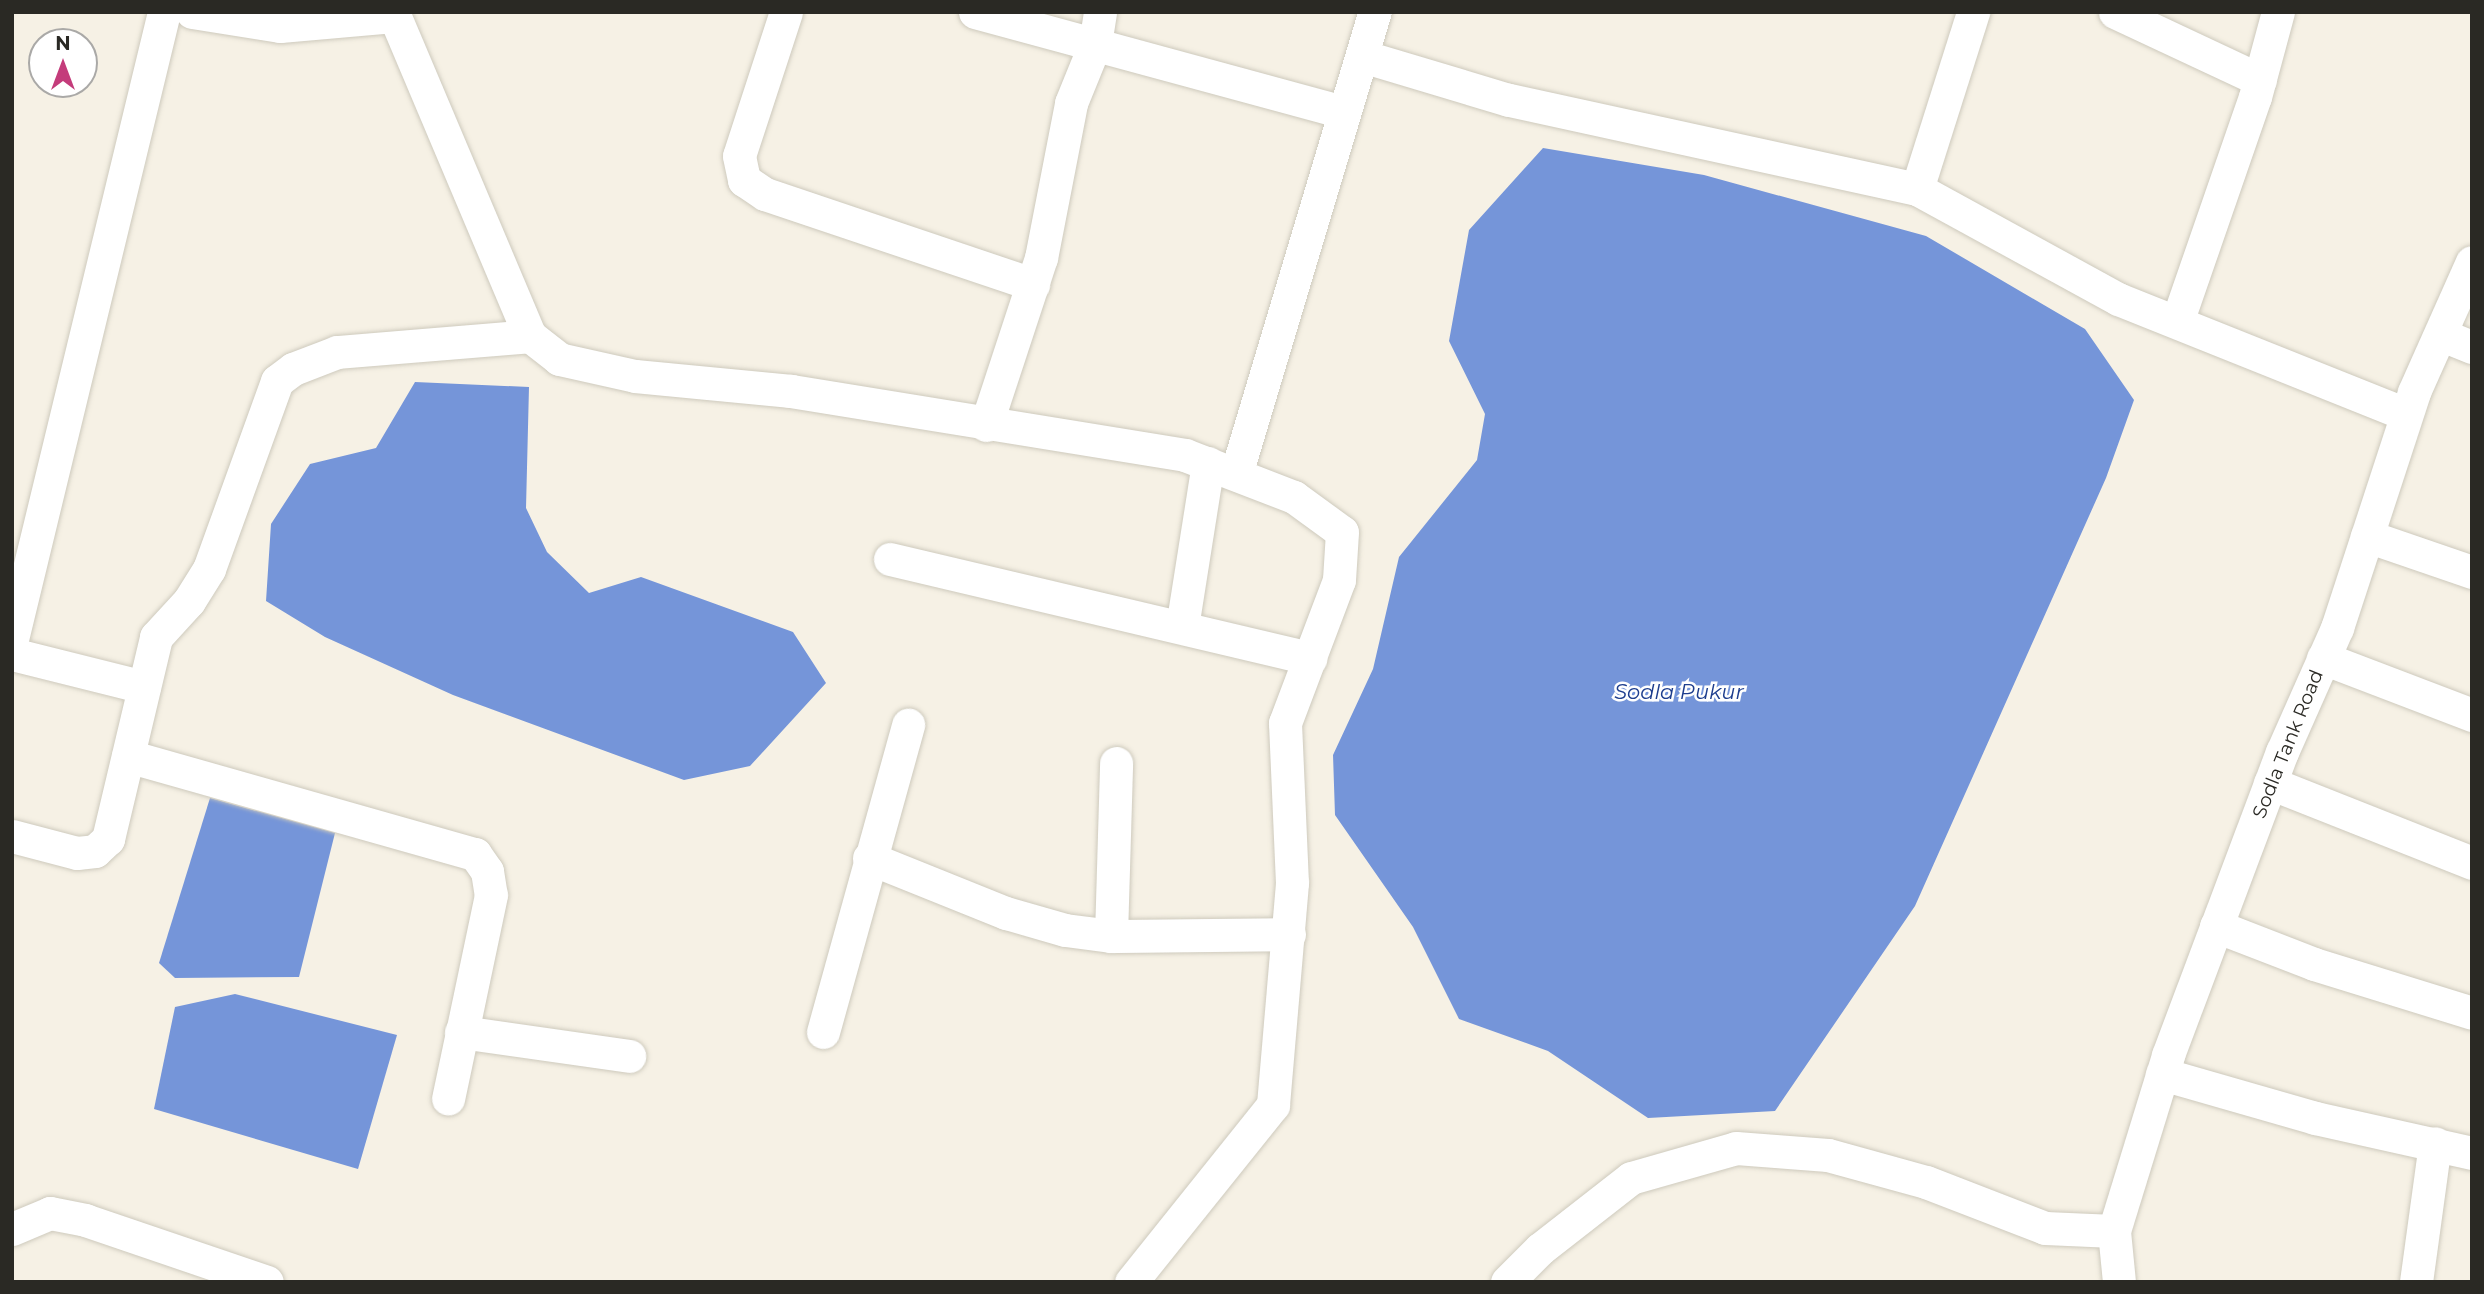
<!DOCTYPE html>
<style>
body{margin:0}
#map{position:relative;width:2484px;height:1294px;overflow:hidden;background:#f6f1e5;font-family:Montserrat,sans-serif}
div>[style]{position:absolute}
.water>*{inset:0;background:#7595d9}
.roads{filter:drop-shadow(0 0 2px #cecabd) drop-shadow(0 0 2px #cecabd)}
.minor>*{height:33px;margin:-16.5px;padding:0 16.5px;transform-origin:16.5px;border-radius:16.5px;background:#fff}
span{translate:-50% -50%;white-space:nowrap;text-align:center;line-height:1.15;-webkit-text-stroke:5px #fff;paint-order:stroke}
.street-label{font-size:19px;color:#2a2924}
.water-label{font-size:21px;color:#1e3e8e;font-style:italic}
.frame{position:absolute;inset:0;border:14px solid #2a2924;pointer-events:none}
.north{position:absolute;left:28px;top:28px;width:70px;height:70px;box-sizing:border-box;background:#fff;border:2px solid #aaa9a7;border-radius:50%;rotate:0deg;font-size:19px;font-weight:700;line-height:28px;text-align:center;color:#2a2924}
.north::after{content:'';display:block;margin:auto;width:24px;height:32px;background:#c43c7b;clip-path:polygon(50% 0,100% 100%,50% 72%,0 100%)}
</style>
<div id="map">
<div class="water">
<i style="clip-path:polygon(1543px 148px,1704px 175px,1926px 236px,2085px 329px,2134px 400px,2106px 478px,1915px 906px,1775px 1111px,1648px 1118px,1548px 1051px,1459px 1019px,1413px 927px,1335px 815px,1333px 755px,1373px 669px,1399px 557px,1477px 460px,1485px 414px,1449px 341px,1469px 230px)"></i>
<i style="clip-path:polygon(415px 382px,529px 387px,526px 508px,547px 552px,589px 593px,641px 577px,793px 632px,826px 683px,750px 766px,684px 780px,453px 695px,325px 637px,266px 601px,271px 524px,310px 464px,376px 448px)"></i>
<i style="clip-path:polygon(210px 798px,335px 833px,299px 977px,175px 978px,159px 963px)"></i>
<i style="clip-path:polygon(235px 994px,397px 1035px,358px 1169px,154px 1109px,175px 1007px)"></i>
</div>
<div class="roads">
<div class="minor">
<i style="left:192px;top:12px;width:89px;rotate:9deg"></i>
<i style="left:280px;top:26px;width:114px;rotate:-5deg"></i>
<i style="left:393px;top:12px;width:352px;rotate:67.1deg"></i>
<i style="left:530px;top:336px;width:37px;rotate:38deg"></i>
<i style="left:559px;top:359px;width:78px;rotate:12.6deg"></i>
<i style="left:635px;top:376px;width:157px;rotate:5.5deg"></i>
<i style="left:791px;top:391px;width:399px;rotate:9.2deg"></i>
<i style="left:1185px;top:455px;width:117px;rotate:21.1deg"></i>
<i style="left:1294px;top:497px;width:59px;rotate:36.1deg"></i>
<i style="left:1342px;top:532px;width:48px;rotate:93.6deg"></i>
<i style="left:1339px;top:580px;width:153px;rotate:110.7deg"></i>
<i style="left:1285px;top:723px;width:160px;rotate:87.5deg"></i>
<i style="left:1292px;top:883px;width:223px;rotate:94.9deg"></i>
<i style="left:1273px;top:1105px;width:227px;rotate:128.7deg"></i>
<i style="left:786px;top:12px;width:151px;rotate:108.1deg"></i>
<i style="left:739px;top:156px;width:25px;rotate:78deg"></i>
<i style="left:744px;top:180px;width:25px;rotate:34deg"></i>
<i style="left:765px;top:194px;width:283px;rotate:18.6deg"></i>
<i style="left:975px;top:12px;width:382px;rotate:15.2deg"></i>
<i style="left:2115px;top:12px;width:160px;rotate:25.1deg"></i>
<i style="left:1362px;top:56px;width:153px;rotate:16.7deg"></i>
<i style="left:1509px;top:100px;width:418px;rotate:12.3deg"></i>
<i style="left:1917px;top:189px;width:229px;rotate:28.7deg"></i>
<i style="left:2118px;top:299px;width:310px;rotate:21.8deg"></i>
<i style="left:1917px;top:189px;width:186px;rotate:-72.4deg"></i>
<i style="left:2177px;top:322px;width:238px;rotate:-70.9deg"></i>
<i style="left:2255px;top:97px;width:88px;rotate:-74.9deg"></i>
<i style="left:2442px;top:335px;width:32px;rotate:22deg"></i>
<i style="left:986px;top:425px;width:176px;rotate:-71.8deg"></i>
<i style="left:1041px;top:258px;width:158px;rotate:-79deg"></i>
<i style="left:1071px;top:103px;width:64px;rotate:-67.9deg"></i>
<i style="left:1095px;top:44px;width:32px;rotate:-81deg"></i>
<i style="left:1236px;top:474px;width:482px;rotate:-73.3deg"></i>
<i style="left:2367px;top:536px;width:111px;rotate:18.9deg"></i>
<i style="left:890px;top:559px;width:432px;rotate:13.3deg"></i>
<i style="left:1182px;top:627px;width:166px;rotate:-81deg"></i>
<i style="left:12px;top:639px;width:645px;rotate:-76.37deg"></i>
<i style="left:12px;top:654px;width:136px;rotate:14deg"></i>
<i style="left:2323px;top:658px;width:160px;rotate:20.9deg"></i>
<i style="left:128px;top:756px;width:361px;rotate:15.8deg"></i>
<i style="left:475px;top:854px;width:21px;rotate:55deg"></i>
<i style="left:487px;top:871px;width:24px;rotate:81deg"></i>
<i style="left:491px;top:895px;width:208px;rotate:101.9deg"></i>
<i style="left:2270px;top:783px;width:217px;rotate:21.6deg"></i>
<i style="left:12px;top:836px;width:67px;rotate:14.7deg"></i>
<i style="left:77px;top:853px;width:18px;rotate:-6deg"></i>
<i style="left:95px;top:851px;width:18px;rotate:-43deg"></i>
<i style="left:108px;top:839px;width:208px;rotate:-76.6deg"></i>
<i style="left:156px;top:637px;width:49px;rotate:-47.5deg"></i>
<i style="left:189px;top:601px;width:38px;rotate:-58deg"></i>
<i style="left:209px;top:569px;width:200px;rotate:-70.1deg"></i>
<i style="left:277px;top:381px;width:20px;rotate:-37deg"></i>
<i style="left:293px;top:369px;width:47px;rotate:-21.1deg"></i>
<i style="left:337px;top:352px;width:194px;rotate:-4.7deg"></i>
<i style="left:869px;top:858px;width:148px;rotate:21.9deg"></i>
<i style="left:1006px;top:913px;width:61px;rotate:16.1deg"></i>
<i style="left:1065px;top:930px;width:46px;rotate:7.4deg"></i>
<i style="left:1111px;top:936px;width:178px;rotate:-0.6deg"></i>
<i style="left:2216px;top:926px;width:105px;rotate:21.2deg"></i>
<i style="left:2314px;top:964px;width:165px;rotate:17.2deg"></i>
<i style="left:1111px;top:936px;width:173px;rotate:-88.3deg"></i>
<i style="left:461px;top:1032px;width:170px;rotate:8.1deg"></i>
<i style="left:823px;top:1032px;width:319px;rotate:-74.5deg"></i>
<i style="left:2162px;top:1074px;width:159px;rotate:16deg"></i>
<i style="left:2315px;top:1118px;width:161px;rotate:12.6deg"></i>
<i style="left:12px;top:1229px;width:41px;rotate:-22.8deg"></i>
<i style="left:50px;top:1213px;width:36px;rotate:11deg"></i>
<i style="left:85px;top:1220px;width:192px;rotate:18.8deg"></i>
<i style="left:1507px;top:1282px;width:47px;rotate:-45deg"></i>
<i style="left:1540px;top:1249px;width:115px;rotate:-38deg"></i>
<i style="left:1631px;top:1178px;width:109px;rotate:-15.9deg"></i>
<i style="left:1736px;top:1148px;width:92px;rotate:4.4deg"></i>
<i style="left:1828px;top:1155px;width:102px;rotate:15.4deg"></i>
<i style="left:1926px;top:1182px;width:128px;rotate:21.1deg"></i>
<i style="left:2045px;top:1228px;width:69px;rotate:2.5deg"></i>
<i style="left:2119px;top:1282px;width:51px;rotate:-95.6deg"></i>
<i style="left:2114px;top:1231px;width:184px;rotate:-72.9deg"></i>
<i style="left:2168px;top:1055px;width:324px;rotate:-69.4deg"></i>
<i style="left:2282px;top:752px;width:136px;rotate:-66.1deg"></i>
<i style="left:2337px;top:628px;width:248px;rotate:-71.9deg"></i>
<i style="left:2414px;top:392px;width:142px;rotate:-66deg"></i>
<i style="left:2416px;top:1282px;width:140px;rotate:-82.2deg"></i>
</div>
</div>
<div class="street-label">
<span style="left:2288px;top:744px;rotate:-68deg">Sodla Tank Road</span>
</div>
<div class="water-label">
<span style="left:1679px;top:692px">Sodla Pukur</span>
</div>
<div class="frame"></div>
<div class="north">N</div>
</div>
